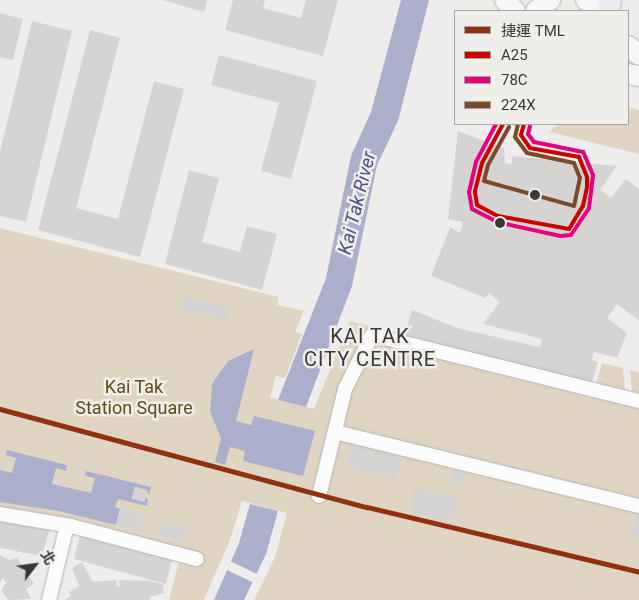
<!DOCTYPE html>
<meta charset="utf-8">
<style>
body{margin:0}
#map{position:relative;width:639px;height:600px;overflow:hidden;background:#efedeb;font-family:Roboto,"Noto Sans TC",sans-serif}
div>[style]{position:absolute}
.green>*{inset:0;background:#e0d5c3}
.water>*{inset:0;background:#acafcc}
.pier>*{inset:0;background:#efedeb}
.building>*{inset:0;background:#d5d4d2}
.roads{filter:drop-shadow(0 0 1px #b5b4b3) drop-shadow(0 0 1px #b5b4b3)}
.street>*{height:14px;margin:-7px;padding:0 7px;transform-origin:7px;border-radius:7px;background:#fdfcfc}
.secondary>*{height:20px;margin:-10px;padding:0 10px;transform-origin:10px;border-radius:10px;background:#f5f6f8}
.primary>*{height:21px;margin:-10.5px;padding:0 10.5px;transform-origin:10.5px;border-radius:10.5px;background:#edeef3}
.bus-1>*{height:4px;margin:-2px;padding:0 2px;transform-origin:2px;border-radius:2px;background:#c00}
.bus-2>*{height:4px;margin:-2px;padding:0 2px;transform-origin:2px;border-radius:2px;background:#e5007d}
.bus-3>*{height:4px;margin:-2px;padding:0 2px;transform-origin:2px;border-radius:2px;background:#7a4b2a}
.metro-1>*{height:5px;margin:-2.5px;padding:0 2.5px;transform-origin:2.5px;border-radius:2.5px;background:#923011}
.dots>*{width:14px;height:14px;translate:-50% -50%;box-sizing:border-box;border:2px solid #f0eeea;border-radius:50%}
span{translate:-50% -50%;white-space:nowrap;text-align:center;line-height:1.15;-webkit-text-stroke:5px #f0eeea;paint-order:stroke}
.park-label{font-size:18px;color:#634a17}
.water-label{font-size:19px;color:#4d5089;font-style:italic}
.quarter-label{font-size:20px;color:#393837;letter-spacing:1px}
.legend{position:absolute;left:454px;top:10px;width:175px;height:115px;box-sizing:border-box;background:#f0eeea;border:1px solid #a7a5a2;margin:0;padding:6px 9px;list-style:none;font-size:15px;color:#393837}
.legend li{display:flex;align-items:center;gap:10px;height:25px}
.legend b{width:25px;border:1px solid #a7a5a2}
.north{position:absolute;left:10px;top:540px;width:50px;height:50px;-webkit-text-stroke:4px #f0eeea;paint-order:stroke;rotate:60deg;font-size:14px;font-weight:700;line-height:20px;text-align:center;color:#393837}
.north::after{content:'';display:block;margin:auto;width:18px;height:22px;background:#393837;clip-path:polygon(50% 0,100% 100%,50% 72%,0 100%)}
</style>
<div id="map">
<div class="green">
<i style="clip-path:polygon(628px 107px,639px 110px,639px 154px,549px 132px,558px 124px,628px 124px)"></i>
<i style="clip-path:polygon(0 228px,279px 297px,277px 305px,304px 311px,295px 332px,302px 334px,285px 378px,276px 376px,270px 398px,314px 409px,350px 321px,596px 384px,602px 363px,623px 368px,625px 391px,632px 393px,630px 370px,639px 372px,639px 600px,254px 600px,275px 557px,287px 513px,242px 501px,230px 540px,204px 600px,169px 600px,179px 561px,138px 537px,72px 519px,0 508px)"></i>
</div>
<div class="water">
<i style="clip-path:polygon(401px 0,429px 0,398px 121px,377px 165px,352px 286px,306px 407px,278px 400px,326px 278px,351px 156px,371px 112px)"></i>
<i style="clip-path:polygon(254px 349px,236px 421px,251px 425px,254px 416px,315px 431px,303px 476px,243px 461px,245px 451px,230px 447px,225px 465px,215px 462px,221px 438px,210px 412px,212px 384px,228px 361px)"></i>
<i style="clip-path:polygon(7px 450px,67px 465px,66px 471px,56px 468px,52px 484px,91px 493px,95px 478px,85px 476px,86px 471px,151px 487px,149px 495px,147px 490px,135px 487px,132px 498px,144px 502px,145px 498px,148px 499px,147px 506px,118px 499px,115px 507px,120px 509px,116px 525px,59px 511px,0 502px,0 470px,12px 473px,16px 458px,6px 455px)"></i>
<i style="clip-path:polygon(250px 504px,278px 511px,266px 554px,244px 600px,214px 600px,239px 543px)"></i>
</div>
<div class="pier">
<i style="clip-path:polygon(228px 560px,259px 575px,254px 583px,223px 568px)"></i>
</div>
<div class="building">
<i style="clip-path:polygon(163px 0,207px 0,204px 12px)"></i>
<i style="clip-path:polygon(233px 0,265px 0,263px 8px,301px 18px,306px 0,338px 0,323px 56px,225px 30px)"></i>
<i style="clip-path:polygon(0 13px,23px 19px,13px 60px,0 57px)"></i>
<i style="clip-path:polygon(32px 21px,72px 31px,26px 222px,0 216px,0 152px)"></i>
<i style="clip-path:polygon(90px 30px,120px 38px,76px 208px,118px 219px,154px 81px,184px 89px,140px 257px,38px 230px)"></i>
<i style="clip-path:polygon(219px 55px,317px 81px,291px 179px,261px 171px,279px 103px,211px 85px)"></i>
<i style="clip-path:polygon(458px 131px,504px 148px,505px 163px,512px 164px,512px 156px,617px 166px,600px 190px,611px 198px,626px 179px,639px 189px,639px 321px,617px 304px,607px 318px,627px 333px,617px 358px,594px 352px,592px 360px,598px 362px,592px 383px,405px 335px,412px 310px,457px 328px,540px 347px,542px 339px,483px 324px,500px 302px,489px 293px,485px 298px,431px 276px,450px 227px,460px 233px,463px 222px,448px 219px)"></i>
<i style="clip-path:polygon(189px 170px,219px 178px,202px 242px,240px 252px,247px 226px,277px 234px,262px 290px,165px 264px)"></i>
<i style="clip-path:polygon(183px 296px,230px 308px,227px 320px,180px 308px)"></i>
<i style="clip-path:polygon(352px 445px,401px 457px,396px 479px,347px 467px)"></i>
<i style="clip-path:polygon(453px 470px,465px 473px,461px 487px,449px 484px)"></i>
<i style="clip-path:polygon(135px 487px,147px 490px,144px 502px,132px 499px)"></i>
<i style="clip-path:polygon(416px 487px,458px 498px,452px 522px,410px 512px)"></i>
<i style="clip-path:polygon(120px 509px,144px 515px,140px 531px,116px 525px)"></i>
<i style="clip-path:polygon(636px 515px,639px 516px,639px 539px,631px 537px)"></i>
<i style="clip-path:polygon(163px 520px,187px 526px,183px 542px,159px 536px)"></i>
<i style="clip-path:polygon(0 521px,50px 528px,42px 556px,0 548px)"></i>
<i style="clip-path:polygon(80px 535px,172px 559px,166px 584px,74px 559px)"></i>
<i style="clip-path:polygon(0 555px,9px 560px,17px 558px,34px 584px,26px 589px,31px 599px,8px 600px,1px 590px,6px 583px,3px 578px,0 583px)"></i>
<i style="clip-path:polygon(82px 562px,93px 582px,116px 580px,117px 587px,120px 586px,119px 580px,148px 581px,163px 584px,164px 593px,149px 597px,150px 600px,64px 600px,71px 596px,69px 592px,79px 586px,72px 568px)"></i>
</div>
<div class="roads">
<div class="street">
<i style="left:335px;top:432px;width:313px;rotate:13.7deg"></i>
<i style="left:319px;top:496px;width:110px;rotate:-76.3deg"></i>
<i style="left:345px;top:389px;width:60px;rotate:-63.4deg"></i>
<i style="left:372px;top:335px;width:275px;rotate:13.9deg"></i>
<i style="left:0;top:514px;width:72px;rotate:9.6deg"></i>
<i style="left:71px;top:526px;width:130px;rotate:14.7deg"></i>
<i style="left:49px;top:600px;width:77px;rotate:-76.5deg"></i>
</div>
<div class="secondary">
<i style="left:505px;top:0;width:15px;rotate:48deg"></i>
<i style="left:586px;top:0;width:19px;rotate:36deg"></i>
<i style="left:536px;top:11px;width:18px;rotate:-38deg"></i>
<i style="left:628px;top:46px;width:14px;rotate:39deg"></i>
<i style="left:628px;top:74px;width:11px;rotate:10deg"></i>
</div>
<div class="primary">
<i style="left:608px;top:11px;width:11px;rotate:-80deg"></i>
</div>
</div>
<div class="bus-1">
<i style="left:503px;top:124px;width:44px;rotate:118.3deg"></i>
<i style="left:482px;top:163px;width:30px;rotate:104deg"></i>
<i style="left:475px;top:192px;width:13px;rotate:81deg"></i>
<i style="left:477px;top:205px;width:24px;rotate:28deg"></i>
<i style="left:498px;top:216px;width:72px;rotate:10.4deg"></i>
<i style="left:569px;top:229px;width:27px;rotate:-59deg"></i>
<i style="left:583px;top:206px;width:19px;rotate:-78deg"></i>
<i style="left:587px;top:187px;width:10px;rotate:-90deg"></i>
<i style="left:587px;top:177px;width:22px;rotate:-112deg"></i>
<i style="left:579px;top:157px;width:50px;rotate:-169.6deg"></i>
<i style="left:530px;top:148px;width:16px;rotate:-125deg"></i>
<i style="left:521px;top:135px;width:11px;rotate:-75deg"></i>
</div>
<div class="bus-2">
<i style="left:496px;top:124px;width:43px;rotate:117.8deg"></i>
<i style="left:476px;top:162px;width:31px;rotate:103deg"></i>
<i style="left:469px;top:192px;width:17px;rotate:80deg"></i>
<i style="left:472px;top:209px;width:28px;rotate:27deg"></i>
<i style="left:497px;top:222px;width:65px;rotate:12.5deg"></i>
<i style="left:560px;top:236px;width:11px;rotate:-5deg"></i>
<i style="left:571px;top:235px;width:32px;rotate:-56deg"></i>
<i style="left:589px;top:208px;width:33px;rotate:-83deg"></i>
<i style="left:593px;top:175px;width:25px;rotate:-113deg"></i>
<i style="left:583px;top:152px;width:50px;rotate:-168.5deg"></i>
<i style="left:534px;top:142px;width:10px;rotate:-127deg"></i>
<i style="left:528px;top:134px;width:8px;rotate:-76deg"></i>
</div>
<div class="bus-3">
<i style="left:509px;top:127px;width:43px;rotate:118.9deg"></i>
<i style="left:488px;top:165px;width:16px;rotate:104deg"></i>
<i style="left:484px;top:181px;width:93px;rotate:15.5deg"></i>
<i style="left:574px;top:206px;width:29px;rotate:-78deg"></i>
<i style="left:580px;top:178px;width:16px;rotate:-112deg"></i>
<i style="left:574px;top:163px;width:48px;rotate:-168deg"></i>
<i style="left:527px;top:153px;width:20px;rotate:-127deg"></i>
<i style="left:515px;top:137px;width:13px;rotate:-77deg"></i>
</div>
<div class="metro-1">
<i style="left:0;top:409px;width:380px;rotate:15deg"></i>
<i style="left:367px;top:507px;width:280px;rotate:13.4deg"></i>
</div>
<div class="dots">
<i style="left:535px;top:195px;background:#393837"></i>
<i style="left:500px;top:223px;background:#393837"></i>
</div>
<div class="park-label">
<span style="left:134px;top:398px">Kai Tak<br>Station Square</span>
</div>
<div class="water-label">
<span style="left:357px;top:203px;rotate:-76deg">Kai Tak River</span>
</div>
<div class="quarter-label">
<span style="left:370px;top:348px">KAI TAK<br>CITY CENTRE</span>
</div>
<ul class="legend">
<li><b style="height:6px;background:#923011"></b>捷運 TML</li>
<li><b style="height:6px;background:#c00"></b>A25</li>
<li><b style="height:6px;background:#e5007d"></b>78C</li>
<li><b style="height:6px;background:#7a4b2a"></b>224X</li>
</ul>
<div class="north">北</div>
</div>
